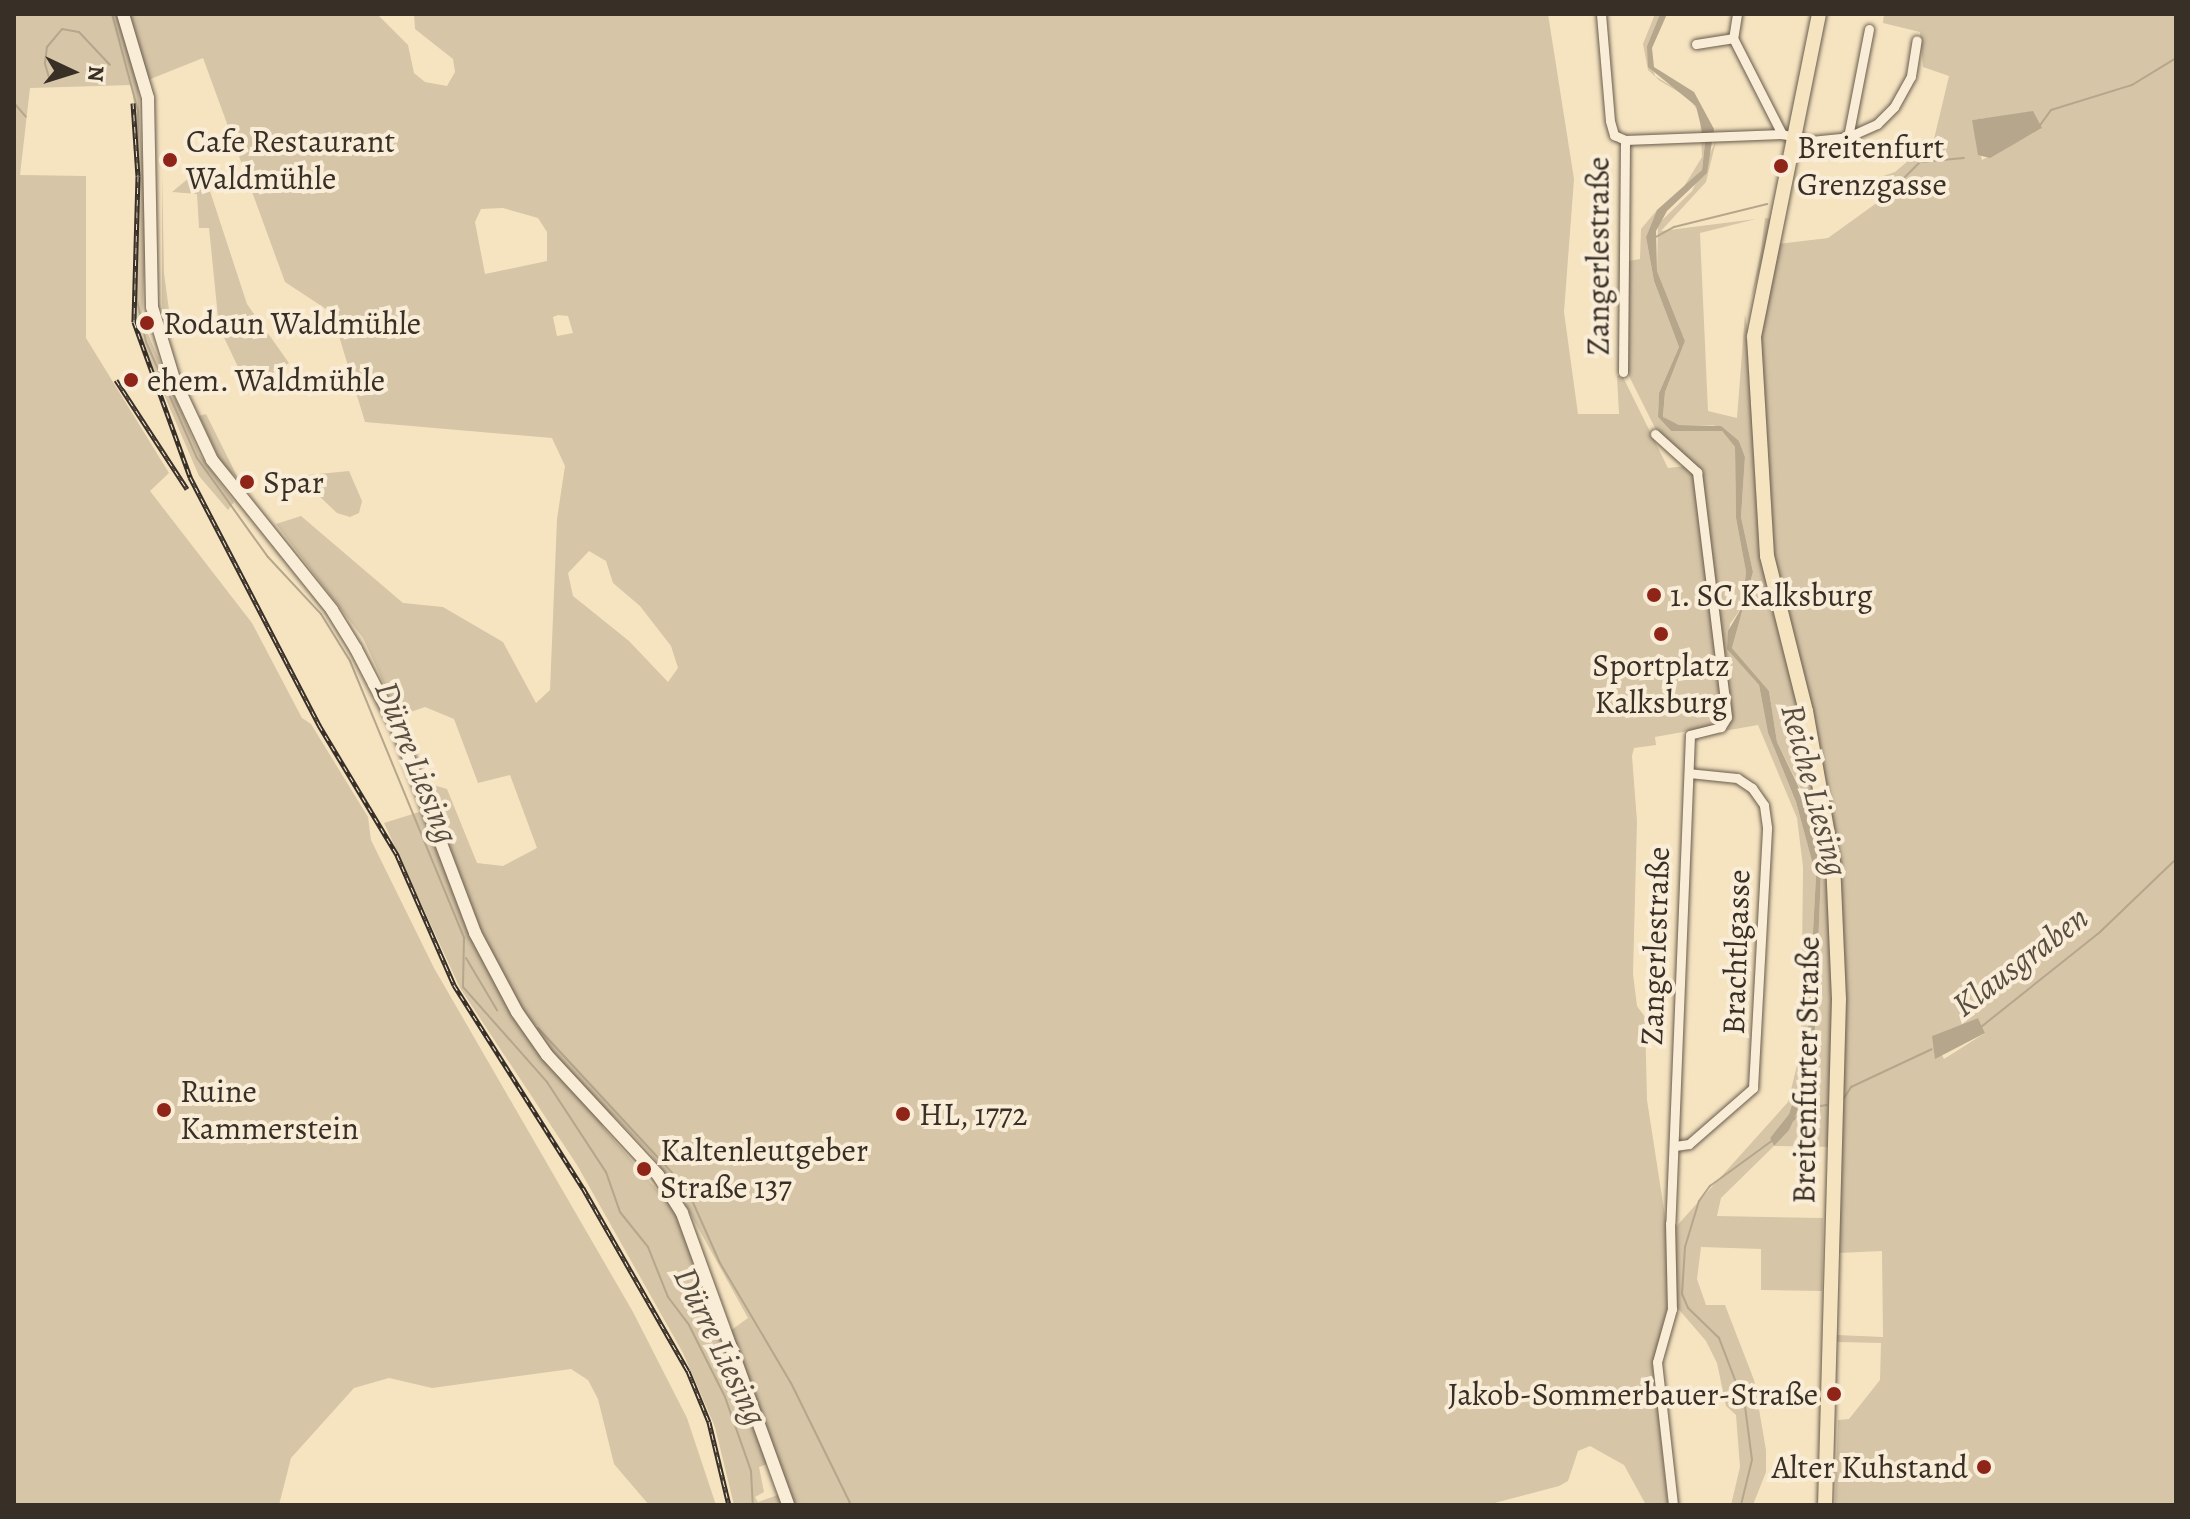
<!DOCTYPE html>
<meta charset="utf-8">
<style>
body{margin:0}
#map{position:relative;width:2190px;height:1519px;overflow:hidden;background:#f6e4c1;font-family:Alegreya,serif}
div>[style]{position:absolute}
.green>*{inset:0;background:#d6c5a7}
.water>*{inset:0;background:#b5a68c}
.stream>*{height:2px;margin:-1px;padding:0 1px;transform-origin:1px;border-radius:1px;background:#b5a68c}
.roads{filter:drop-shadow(0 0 2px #685c4d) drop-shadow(0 0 2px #685c4d)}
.minor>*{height:9px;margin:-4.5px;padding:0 4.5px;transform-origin:4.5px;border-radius:4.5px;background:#f9edd7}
.secondary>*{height:12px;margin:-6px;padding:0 6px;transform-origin:6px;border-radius:6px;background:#f9edd7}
.primary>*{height:14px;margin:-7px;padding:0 7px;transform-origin:7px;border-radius:7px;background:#f6e4c1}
.rail>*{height:5px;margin-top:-2.5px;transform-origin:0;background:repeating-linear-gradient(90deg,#f9edd7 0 6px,#382f26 0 12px);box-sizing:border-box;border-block:2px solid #382f26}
.dots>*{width:22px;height:22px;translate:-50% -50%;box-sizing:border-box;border:4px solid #f9edd7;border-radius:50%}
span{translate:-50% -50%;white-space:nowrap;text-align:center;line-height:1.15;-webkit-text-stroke:8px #f9edd7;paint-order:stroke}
.poi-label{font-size:32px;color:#382f26}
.left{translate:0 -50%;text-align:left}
.right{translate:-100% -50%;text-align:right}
.street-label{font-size:32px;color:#382f26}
.water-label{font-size:34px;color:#574d40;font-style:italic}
.frame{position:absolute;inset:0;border:16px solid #382f26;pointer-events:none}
.north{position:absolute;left:32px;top:32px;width:80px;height:80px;-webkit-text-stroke:6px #f9edd7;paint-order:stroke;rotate:94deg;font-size:22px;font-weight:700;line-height:32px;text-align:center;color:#382f26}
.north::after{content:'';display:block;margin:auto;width:28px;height:36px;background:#382f26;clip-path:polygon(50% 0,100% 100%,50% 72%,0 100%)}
</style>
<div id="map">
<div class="green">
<i style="clip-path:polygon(evenodd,14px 14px,377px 14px,408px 45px,414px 73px,425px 82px,447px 86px,455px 72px,453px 59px,415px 29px,414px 14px,1548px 14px,1574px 179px,1564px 312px,1578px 414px,1619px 414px,1617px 376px,1622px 375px,1668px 468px,1687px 466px,1693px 474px,1723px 713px,1716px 726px,1655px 737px,1656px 745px,1634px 748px,1632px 756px,1637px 821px,1633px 974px,1637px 1006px,1645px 1017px,1647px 1100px,1667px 1229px,1668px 1306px,1653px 1363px,1668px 1505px,1646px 1505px,1624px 1465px,1590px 1446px,1578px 1451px,1568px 1481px,1559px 1486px,1487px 1505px,791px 1505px,730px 1331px,748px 1318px,680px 1195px,651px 1154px,613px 1115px,602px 1126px,674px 1210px,694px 1258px,767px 1464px,759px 1467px,764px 1492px,755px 1497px,758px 1502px,778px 1495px,782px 1505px,734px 1505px,715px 1427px,683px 1353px,577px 1165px,460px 988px,384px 823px,432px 808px,423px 782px,447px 789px,477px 863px,503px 866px,537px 848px,510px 775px,478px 783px,454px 719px,425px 707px,399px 716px,363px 638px,276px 524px,301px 516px,403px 603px,443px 607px,503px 642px,536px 703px,550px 690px,557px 519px,565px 466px,552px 438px,365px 422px,332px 313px,285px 282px,203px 58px,138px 84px,146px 229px,142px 320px,199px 454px,234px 502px,228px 510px,199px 476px,138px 334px,133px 301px,139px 153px,132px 85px,30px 88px,20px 175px,86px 176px,86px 338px,169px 473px,150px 491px,252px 623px,302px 718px,311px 724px,368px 817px,371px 840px,434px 968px,633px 1312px,687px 1418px,716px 1505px,649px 1505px,614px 1464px,598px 1399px,588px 1380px,571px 1369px,432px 1388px,389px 1378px,354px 1388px,291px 1458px,279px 1505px,14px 1505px,14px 14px,503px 208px,538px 218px,547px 232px,547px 261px,485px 274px,475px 222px,481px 209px,503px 208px,14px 14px,558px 315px,568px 316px,573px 333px,557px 336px,553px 317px,558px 315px,14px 14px,589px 551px,606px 561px,613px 583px,640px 606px,671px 646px,678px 668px,668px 682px,629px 641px,573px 596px,568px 573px,589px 551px)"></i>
<i style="clip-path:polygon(evenodd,1655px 14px,1660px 14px,1647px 46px,1655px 76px,1691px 98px,1696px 106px,1701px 115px,1705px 126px,1705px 143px,1702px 170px,1683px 190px,1657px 210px,1646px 237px,1654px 281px,1679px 347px,1659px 393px,1658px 417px,1671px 431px,1722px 431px,1735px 447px,1736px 518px,1746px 572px,1742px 607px,1730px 624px,1727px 648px,1759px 685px,1768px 733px,1796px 802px,1816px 876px,1806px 1063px,1789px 1114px,1770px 1138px,1774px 1146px,1799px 1108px,1814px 1053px,1821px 871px,1802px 792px,1777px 742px,1769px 691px,1732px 648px,1753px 572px,1741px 517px,1745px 457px,1739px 441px,1714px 425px,1679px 425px,1663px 418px,1665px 392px,1685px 341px,1657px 271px,1658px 224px,1692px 191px,1716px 141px,1706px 182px,1661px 231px,1756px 219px,1700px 233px,1708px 411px,1737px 418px,1745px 314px,1750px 345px,1777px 244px,1828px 238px,1878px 202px,1857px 185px,1895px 172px,1934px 139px,1949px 76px,1923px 67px,1920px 32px,1883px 23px,1884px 14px,2176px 14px,2176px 1505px,1835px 1505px,1838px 1420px,1849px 1419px,1880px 1380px,1881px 1343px,1837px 1342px,1837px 1335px,1883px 1337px,1882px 1251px,1838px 1253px,1836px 1147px,1774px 1146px,1721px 1198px,1717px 1216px,1823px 1218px,1822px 1291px,1761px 1290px,1761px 1249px,1701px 1247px,1697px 1279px,1706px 1305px,1725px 1305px,1754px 1380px,1766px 1450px,1766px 1472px,1753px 1505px,1731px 1505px,1740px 1467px,1736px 1415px,1726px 1406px,1717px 1363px,1706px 1341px,1675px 1305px,1674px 1229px,1788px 1102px,1801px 1049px,1803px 867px,1797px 818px,1758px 725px,1718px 732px,1728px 726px,1730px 716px,1701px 469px,1657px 432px,1627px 372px,1628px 261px,1640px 259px,1641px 229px,1657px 210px,1683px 188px,1702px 157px,1700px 114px,1689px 98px,1660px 81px,1648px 70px,1643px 44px,1655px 14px,2032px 112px,2041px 129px,1982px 160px,1972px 120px,2032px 112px,1655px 14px,1978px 1018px,1985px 1033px,1944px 1059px,1932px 1036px,1978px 1018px)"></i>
<i style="clip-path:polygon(162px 173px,164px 273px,172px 332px,164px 324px,162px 302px)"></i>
<i style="clip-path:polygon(190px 177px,208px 185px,247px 304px,289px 363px,248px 388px,219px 327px,209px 228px,199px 228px,197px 194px,172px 192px)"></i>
<i style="clip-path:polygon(1765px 218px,1774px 219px,1751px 299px,1761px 250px)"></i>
<i style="clip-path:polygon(206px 414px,239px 480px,221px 463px,199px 416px)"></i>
<i style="clip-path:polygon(349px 471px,362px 501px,359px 513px,350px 517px,337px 513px,298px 476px)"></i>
</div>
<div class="water">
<i style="clip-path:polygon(1660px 14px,1667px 14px,1652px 48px,1654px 67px,1694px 92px,1714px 129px,1707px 173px,1667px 211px,1656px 231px,1657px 271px,1685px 341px,1665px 392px,1663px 417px,1679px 425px,1721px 426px,1739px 441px,1745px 457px,1741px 517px,1753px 572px,1732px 648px,1769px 691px,1777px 742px,1801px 792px,1821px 871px,1814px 1053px,1799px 1108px,1789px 1130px,1774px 1146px,1770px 1138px,1789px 1114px,1806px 1062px,1816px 876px,1796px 802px,1768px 733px,1759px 685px,1727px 649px,1728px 631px,1742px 607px,1746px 572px,1736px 518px,1735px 447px,1722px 431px,1671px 431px,1658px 417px,1659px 393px,1679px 347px,1654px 281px,1646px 237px,1657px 210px,1702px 170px,1705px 143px,1696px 106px,1648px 67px,1647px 46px)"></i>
<i style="clip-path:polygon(2033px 111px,2042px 128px,1990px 158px,1978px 155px,1972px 120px)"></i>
<i style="clip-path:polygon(1978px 1018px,1985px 1033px,1935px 1059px,1932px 1036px)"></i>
</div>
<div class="stream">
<i style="left:112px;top:14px;width:100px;rotate:75deg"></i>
<i style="left:138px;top:111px;width:189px;rotate:90.3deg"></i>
<i style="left:137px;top:300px;width:43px;rotate:77.9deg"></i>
<i style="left:146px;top:342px;width:127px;rotate:66.3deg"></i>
<i style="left:197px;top:458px;width:122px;rotate:54.4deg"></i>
<i style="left:268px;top:557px;width:78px;rotate:47.1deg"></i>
<i style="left:321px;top:614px;width:55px;rotate:58.3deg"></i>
<i style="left:350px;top:661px;width:300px;rotate:67.6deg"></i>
<i style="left:464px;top:938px;width:49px;rotate:91.2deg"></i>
<i style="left:463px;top:987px;width:127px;rotate:48.5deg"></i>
<i style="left:547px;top:1082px;width:108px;rotate:56.8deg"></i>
<i style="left:606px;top:1172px;width:42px;rotate:70.7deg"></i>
<i style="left:620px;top:1212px;width:45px;rotate:51.3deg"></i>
<i style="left:648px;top:1247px;width:54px;rotate:68.2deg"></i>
<i style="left:668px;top:1297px;width:35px;rotate:53deg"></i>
<i style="left:689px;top:1325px;width:80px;rotate:63.4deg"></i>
<i style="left:725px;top:1397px;width:78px;rotate:70.6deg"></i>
<i style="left:751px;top:1471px;width:34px;rotate:87deg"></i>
<i style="left:50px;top:81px;width:19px;rotate:-106deg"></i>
<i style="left:45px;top:63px;width:16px;rotate:-83deg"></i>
<i style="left:47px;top:47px;width:23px;rotate:-50deg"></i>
<i style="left:62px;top:29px;width:17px;rotate:10deg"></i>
<i style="left:79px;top:32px;width:45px;rotate:46.8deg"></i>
<i style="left:14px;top:103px;width:18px;rotate:49deg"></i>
<i style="left:2038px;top:128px;width:22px;rotate:-54deg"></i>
<i style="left:2051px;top:110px;width:85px;rotate:-17.2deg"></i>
<i style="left:2132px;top:85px;width:52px;rotate:-31.5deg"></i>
<i style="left:1846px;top:185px;width:49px;rotate:2.3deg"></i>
<i style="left:1895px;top:187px;width:35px;rotate:-45deg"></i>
<i style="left:1920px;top:162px;width:44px;rotate:-5.2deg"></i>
<i style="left:1654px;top:238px;width:23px;rotate:-29deg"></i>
<i style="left:1674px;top:227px;width:96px;rotate:-13.9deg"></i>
<i style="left:466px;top:958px;width:61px;rotate:59.2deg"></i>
<i style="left:1981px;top:1027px;width:152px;rotate:-38.6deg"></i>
<i style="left:2100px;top:932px;width:105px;rotate:-43.8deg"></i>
<i style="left:538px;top:1028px;width:219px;rotate:47.2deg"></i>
<i style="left:687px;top:1189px;width:81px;rotate:66deg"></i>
<i style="left:720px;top:1263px;width:139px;rotate:59.4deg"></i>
<i style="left:791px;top:1383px;width:136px;rotate:63.8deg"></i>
<i style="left:1842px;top:1101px;width:17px;rotate:-57deg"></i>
<i style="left:1851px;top:1087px;width:89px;rotate:-25.1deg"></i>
<i style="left:1793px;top:1120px;width:19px;rotate:-39deg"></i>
<i style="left:1808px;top:1108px;width:19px;rotate:-9deg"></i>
<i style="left:1741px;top:1505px;width:46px;rotate:-76.3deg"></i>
<i style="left:1752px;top:1460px;width:54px;rotate:-97.4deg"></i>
<i style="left:1745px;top:1406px;width:73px;rotate:-110.9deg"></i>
<i style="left:1719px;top:1338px;width:43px;rotate:-135.9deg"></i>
<i style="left:1688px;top:1308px;width:15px;rotate:-113deg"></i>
<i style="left:1682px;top:1294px;width:47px;rotate:-86.3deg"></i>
<i style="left:1685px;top:1247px;width:48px;rotate:-73.1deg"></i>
<i style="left:1699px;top:1201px;width:19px;rotate:-54deg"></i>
<i style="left:1710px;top:1186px;width:78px;rotate:-36.1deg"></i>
</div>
<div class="roads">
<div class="minor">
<i style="left:1601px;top:14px;width:107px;rotate:85.2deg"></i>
<i style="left:1610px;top:121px;width:15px;rotate:74deg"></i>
<i style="left:1614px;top:135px;width:12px;rotate:24deg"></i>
<i style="left:1625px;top:140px;width:157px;rotate:-2.2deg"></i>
<i style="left:1782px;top:134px;width:30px;rotate:14deg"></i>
<i style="left:1811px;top:141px;width:37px;rotate:-6deg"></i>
<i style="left:1848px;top:137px;width:32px;rotate:-24deg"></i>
<i style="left:1877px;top:124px;width:24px;rotate:-45deg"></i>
<i style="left:1894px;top:107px;width:35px;rotate:-61deg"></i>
<i style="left:1911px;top:76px;width:36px;rotate:-81deg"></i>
<i style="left:1737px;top:14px;width:24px;rotate:99deg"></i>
<i style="left:1733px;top:38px;width:108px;rotate:63deg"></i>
<i style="left:1696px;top:44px;width:37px;rotate:-9deg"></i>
<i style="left:1848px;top:137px;width:110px;rotate:-79deg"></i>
<i style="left:1623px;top:372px;width:232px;rotate:-89.5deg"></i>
<i style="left:1655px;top:434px;width:57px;rotate:42.1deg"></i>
<i style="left:1697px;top:472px;width:247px;rotate:83deg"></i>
<i style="left:1727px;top:717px;width:12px;rotate:121deg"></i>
<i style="left:1721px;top:727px;width:32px;rotate:166deg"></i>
<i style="left:1690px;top:735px;width:488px;rotate:92.3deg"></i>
<i style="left:1670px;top:1223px;width:86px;rotate:88.7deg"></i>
<i style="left:1672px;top:1309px;width:55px;rotate:105.8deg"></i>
<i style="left:1657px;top:1362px;width:144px;rotate:83.6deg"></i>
<i style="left:1675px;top:1146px;width:14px;rotate:-8deg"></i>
<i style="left:1689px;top:1144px;width:85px;rotate:-41.2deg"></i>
<i style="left:1753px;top:1088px;width:261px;rotate:-86.9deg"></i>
<i style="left:1767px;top:827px;width:22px;rotate:-98deg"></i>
<i style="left:1764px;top:805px;width:21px;rotate:-125deg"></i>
<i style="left:1752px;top:788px;width:18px;rotate:-146deg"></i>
<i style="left:1737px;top:778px;width:48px;rotate:-174.1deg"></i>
</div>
<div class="secondary">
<i style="left:123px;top:14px;width:88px;rotate:73.4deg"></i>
<i style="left:148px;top:98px;width:209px;rotate:88.9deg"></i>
<i style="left:152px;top:307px;width:75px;rotate:73deg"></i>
<i style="left:174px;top:379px;width:89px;rotate:64.9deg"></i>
<i style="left:212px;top:460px;width:192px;rotate:51.3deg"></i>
<i style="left:332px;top:610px;width:46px;rotate:58.4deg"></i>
<i style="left:356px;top:649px;width:91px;rotate:62.6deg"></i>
<i style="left:398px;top:730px;width:217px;rotate:69.2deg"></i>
<i style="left:475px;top:933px;width:89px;rotate:62deg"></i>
<i style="left:517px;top:1012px;width:52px;rotate:55.1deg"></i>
<i style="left:547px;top:1055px;width:163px;rotate:47.2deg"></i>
<i style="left:658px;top:1175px;width:45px;rotate:57.7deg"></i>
<i style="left:682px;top:1213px;width:311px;rotate:70deg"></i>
</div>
<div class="primary">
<i style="left:1819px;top:14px;width:329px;rotate:101.4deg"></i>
<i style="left:1754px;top:337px;width:219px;rotate:86.6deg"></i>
<i style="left:1767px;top:556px;width:160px;rotate:75.9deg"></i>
<i style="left:1806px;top:711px;width:153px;rotate:79.9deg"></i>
<i style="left:1833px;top:862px;width:137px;rotate:87.5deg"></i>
<i style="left:1839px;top:999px;width:506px;rotate:91.58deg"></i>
</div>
</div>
<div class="rail">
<i style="left:133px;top:103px;width:73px;rotate:86.1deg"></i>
<i style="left:138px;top:176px;width:146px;rotate:91.6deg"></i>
<i style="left:134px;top:322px;width:165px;rotate:70.1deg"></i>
<i style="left:190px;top:477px;width:280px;rotate:62.5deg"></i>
<i style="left:319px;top:725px;width:152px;rotate:59deg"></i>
<i style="left:397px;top:855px;width:142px;rotate:66.3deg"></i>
<i style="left:454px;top:985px;width:241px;rotate:57.6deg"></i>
<i style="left:583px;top:1188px;width:211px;rotate:60.2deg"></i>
<i style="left:688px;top:1371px;width:55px;rotate:67.6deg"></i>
<i style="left:709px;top:1422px;width:85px;rotate:76.5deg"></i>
<i style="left:116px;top:380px;width:130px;rotate:56.9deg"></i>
</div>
<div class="dots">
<i style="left:170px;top:160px;background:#8f2418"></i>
<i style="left:1781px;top:166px;background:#8f2418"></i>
<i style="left:147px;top:323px;background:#8f2418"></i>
<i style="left:131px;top:380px;background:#8f2418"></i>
<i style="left:247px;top:482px;background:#8f2418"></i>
<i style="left:1654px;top:595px;background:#8f2418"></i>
<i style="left:1661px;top:634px;background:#8f2418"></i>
<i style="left:164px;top:1110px;background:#8f2418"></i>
<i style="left:903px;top:1114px;background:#8f2418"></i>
<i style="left:644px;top:1169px;background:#8f2418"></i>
<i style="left:1834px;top:1394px;background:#8f2418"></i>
<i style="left:1984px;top:1467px;background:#8f2418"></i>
</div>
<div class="poi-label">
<span class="left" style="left:186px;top:160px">Cafe Restaurant<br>Waldmühle</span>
<span class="left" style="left:1797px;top:166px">Breitenfurt<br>Grenzgasse</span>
<span class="left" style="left:163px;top:323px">Rodaun Waldmühle</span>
<span class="left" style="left:147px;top:380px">ehem. Waldmühle</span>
<span class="left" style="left:263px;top:482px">Spar</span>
<span class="left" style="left:1670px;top:595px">1. SC Kalksburg</span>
<span style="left:1661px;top:684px">Sportplatz<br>Kalksburg</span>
<span class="left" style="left:180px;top:1110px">Ruine<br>Kammerstein</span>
<span class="left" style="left:919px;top:1114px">HL, 1772</span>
<span class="left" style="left:660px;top:1169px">Kaltenleutgeber<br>Straße 137</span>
<span class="right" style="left:1818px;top:1394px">Jakob-Sommerbauer-Straße</span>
<span class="right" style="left:1968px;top:1467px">Alter Kuhstand</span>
</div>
<div class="street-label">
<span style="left:1598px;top:256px;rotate:-90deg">Zangerlestraße</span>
<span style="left:1655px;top:946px;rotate:-88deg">Zangerlestraße</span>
<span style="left:1736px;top:952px;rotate:-88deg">Brachtlgasse</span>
<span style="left:1806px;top:1070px;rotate:-89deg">Breitenfurter Straße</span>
</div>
<div class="water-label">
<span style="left:417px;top:762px;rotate:68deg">Dürre Liesing</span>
<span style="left:1815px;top:790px;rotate:75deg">Reiche Liesing</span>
<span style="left:2020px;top:961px;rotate:-37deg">Klausgraben</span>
<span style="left:721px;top:1346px;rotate:64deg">Dürre Liesing</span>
</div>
<div class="frame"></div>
<div class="north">N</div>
</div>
